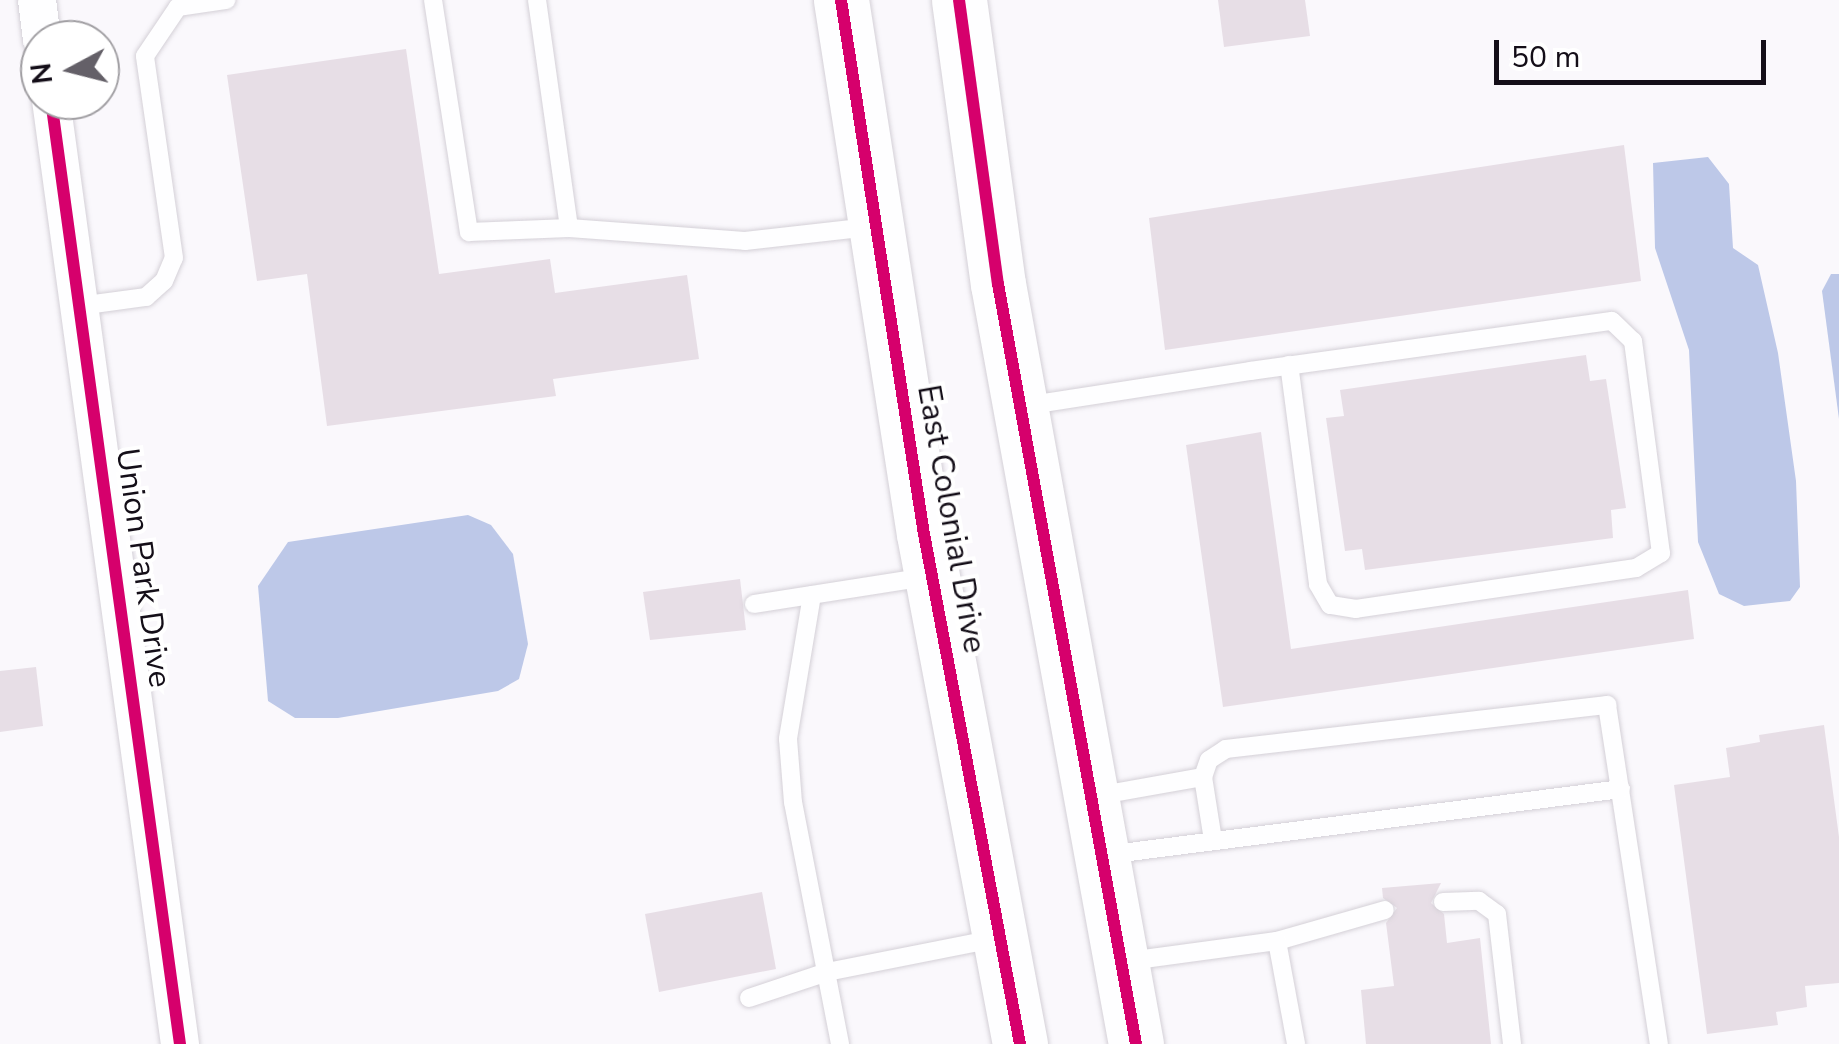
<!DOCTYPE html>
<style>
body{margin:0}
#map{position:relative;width:1839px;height:1044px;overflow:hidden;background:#faf8fc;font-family:"Nunito Sans",sans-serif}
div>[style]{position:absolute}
.water>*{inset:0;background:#bdc8e8}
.building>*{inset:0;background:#e7dee6}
.roads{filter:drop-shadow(0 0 2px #d4d0d7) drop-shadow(0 0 2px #d4d0d7)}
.lane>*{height:18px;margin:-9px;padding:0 9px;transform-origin:9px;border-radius:9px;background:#fefeff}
.street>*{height:38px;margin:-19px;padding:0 19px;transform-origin:19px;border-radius:19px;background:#fefeff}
.highway>*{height:55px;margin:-27.5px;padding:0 27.5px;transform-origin:27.5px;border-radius:27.5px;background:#fefeff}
.cycleway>*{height:12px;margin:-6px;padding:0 6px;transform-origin:6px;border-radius:6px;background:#d6006c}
span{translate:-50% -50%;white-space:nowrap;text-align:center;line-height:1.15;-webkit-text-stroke:8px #fff;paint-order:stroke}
.street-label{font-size:32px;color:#140e18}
.north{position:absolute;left:20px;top:20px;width:100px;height:100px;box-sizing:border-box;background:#fff;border:2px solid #a19fa3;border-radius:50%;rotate:263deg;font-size:28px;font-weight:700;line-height:40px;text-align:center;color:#140e18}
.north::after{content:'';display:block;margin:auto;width:35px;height:45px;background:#646068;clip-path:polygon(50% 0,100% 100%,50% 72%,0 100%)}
.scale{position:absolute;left:1494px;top:40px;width:272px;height:45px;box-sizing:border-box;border:5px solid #140e18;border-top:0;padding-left:12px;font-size:30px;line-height:35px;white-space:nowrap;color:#140e18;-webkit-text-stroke:8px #fff;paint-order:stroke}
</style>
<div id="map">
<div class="water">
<i style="clip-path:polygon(1708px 157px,1729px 184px,1733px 248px,1758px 265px,1778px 353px,1796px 481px,1800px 587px,1790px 601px,1744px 606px,1719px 594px,1698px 542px,1689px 350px,1655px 248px,1653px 163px)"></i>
<i style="clip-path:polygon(1831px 274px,1839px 274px,1839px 419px,1822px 291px)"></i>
<i style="clip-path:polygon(468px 515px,491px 525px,513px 554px,528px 644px,519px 679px,498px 691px,338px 718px,295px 718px,268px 701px,258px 586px,288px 542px)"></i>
</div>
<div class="building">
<i style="clip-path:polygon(1218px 0,1305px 0,1310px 36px,1224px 47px)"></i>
<i style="clip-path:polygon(406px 49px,439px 274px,550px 259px,555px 293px,687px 275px,699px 359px,553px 379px,556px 396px,327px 426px,307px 274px,257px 281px,227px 75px)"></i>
<i style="clip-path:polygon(1624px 145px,1641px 281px,1165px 350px,1149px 218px)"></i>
<i style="clip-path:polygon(1586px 355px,1590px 381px,1606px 379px,1626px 508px,1611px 510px,1613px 538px,1365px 570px,1362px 549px,1345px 551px,1326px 418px,1344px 416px,1340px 390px)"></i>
<i style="clip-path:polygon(1261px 432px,1291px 649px,1688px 590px,1694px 639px,1223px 707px,1186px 445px)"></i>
<i style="clip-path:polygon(740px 579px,746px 630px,650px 640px,643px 592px)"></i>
<i style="clip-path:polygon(36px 667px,43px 726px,0 732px,0 671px)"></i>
<i style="clip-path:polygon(1824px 725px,1839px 837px,1839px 983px,1805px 986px,1807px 1007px,1776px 1012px,1778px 1025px,1707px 1034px,1674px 785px,1730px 777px,1726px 748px,1760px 742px,1759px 735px)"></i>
<i style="clip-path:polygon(1441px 883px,1431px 903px,1444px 914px,1447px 943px,1480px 938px,1491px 1044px,1366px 1044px,1361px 990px,1394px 986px,1386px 923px,1397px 908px,1383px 898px,1382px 888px)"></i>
<i style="clip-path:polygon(762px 892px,776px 969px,659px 992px,645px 914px)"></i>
</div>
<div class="roads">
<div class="lane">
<i style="left:433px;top:0;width:235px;rotate:81.2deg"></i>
<i style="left:469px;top:232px;width:100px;rotate:-2.3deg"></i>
<i style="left:569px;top:228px;width:176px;rotate:4.2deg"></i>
<i style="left:745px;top:241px;width:125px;rotate:-6.4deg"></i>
<i style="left:537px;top:0;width:230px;rotate:82deg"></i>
<i style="left:79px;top:306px;width:68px;rotate:-7.7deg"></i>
<i style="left:146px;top:297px;width:24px;rotate:-42deg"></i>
<i style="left:164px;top:281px;width:25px;rotate:-67deg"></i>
<i style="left:174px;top:258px;width:204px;rotate:-98.2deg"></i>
<i style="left:145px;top:56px;width:59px;rotate:-56deg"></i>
<i style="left:178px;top:7px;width:49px;rotate:-8.3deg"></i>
<i style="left:1024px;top:406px;width:229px;rotate:-8.8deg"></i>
<i style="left:1250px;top:371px;width:365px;rotate:-7.9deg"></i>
<i style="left:1612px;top:321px;width:29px;rotate:44deg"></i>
<i style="left:1633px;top:341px;width:214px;rotate:82.5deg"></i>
<i style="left:1661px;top:553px;width:29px;rotate:149deg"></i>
<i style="left:1636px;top:568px;width:283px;rotate:171.7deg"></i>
<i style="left:1356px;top:609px;width:26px;rotate:-171deg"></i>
<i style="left:1330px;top:605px;width:24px;rotate:-120deg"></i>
<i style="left:1318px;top:584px;width:221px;rotate:-97.5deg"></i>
<i style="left:812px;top:595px;width:146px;rotate:99.5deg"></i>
<i style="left:788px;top:739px;width:63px;rotate:85.5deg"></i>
<i style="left:793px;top:802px;width:247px;rotate:79deg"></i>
<i style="left:754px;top:604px;width:174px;rotate:-8.9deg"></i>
<i style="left:1203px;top:777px;width:64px;rotate:81deg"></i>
<i style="left:1096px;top:796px;width:109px;rotate:-10.1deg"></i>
<i style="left:1203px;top:777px;width:18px;rotate:-71deg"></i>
<i style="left:1209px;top:760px;width:20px;rotate:-33deg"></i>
<i style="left:1226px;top:749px;width:384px;rotate:-6.6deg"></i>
<i style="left:1607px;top:705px;width:343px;rotate:81.3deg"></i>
<i style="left:1106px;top:855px;width:519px;rotate:-7.3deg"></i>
<i style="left:1443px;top:902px;width:36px;rotate:-2deg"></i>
<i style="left:1479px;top:901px;width:22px;rotate:36deg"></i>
<i style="left:1497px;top:914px;width:131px;rotate:83.4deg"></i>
<i style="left:1277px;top:941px;width:112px;rotate:-16deg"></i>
<i style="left:1129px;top:961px;width:149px;rotate:-7.7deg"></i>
<i style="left:1277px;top:941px;width:105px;rotate:79.5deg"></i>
<i style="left:749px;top:998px;width:82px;rotate:-18.4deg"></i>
<i style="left:827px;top:972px;width:170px;rotate:-11.2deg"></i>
</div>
<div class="street">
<i style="left:37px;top:0;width:40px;rotate:82.9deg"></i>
<i style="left:51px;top:100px;width:953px;rotate:82.22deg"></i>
</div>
<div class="highway">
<i style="left:841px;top:0;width:540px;rotate:81.17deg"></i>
<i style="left:924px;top:534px;width:519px;rotate:79.34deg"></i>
<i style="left:959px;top:0;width:287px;rotate:82.2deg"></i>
<i style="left:998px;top:284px;width:772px;rotate:79.71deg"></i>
</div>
</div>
<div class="cycleway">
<i style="left:841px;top:0;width:540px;rotate:81.17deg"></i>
<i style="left:924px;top:534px;width:519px;rotate:79.34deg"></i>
<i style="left:959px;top:0;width:287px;rotate:82.2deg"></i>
<i style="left:998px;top:284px;width:772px;rotate:79.71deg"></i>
<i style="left:51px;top:100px;width:953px;rotate:82.22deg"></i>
</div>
<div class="street-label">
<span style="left:951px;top:519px;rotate:80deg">East Colonial Drive</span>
<span style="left:143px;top:568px;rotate:82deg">Union Park Drive</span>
</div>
<div class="north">N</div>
<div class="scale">50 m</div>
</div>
